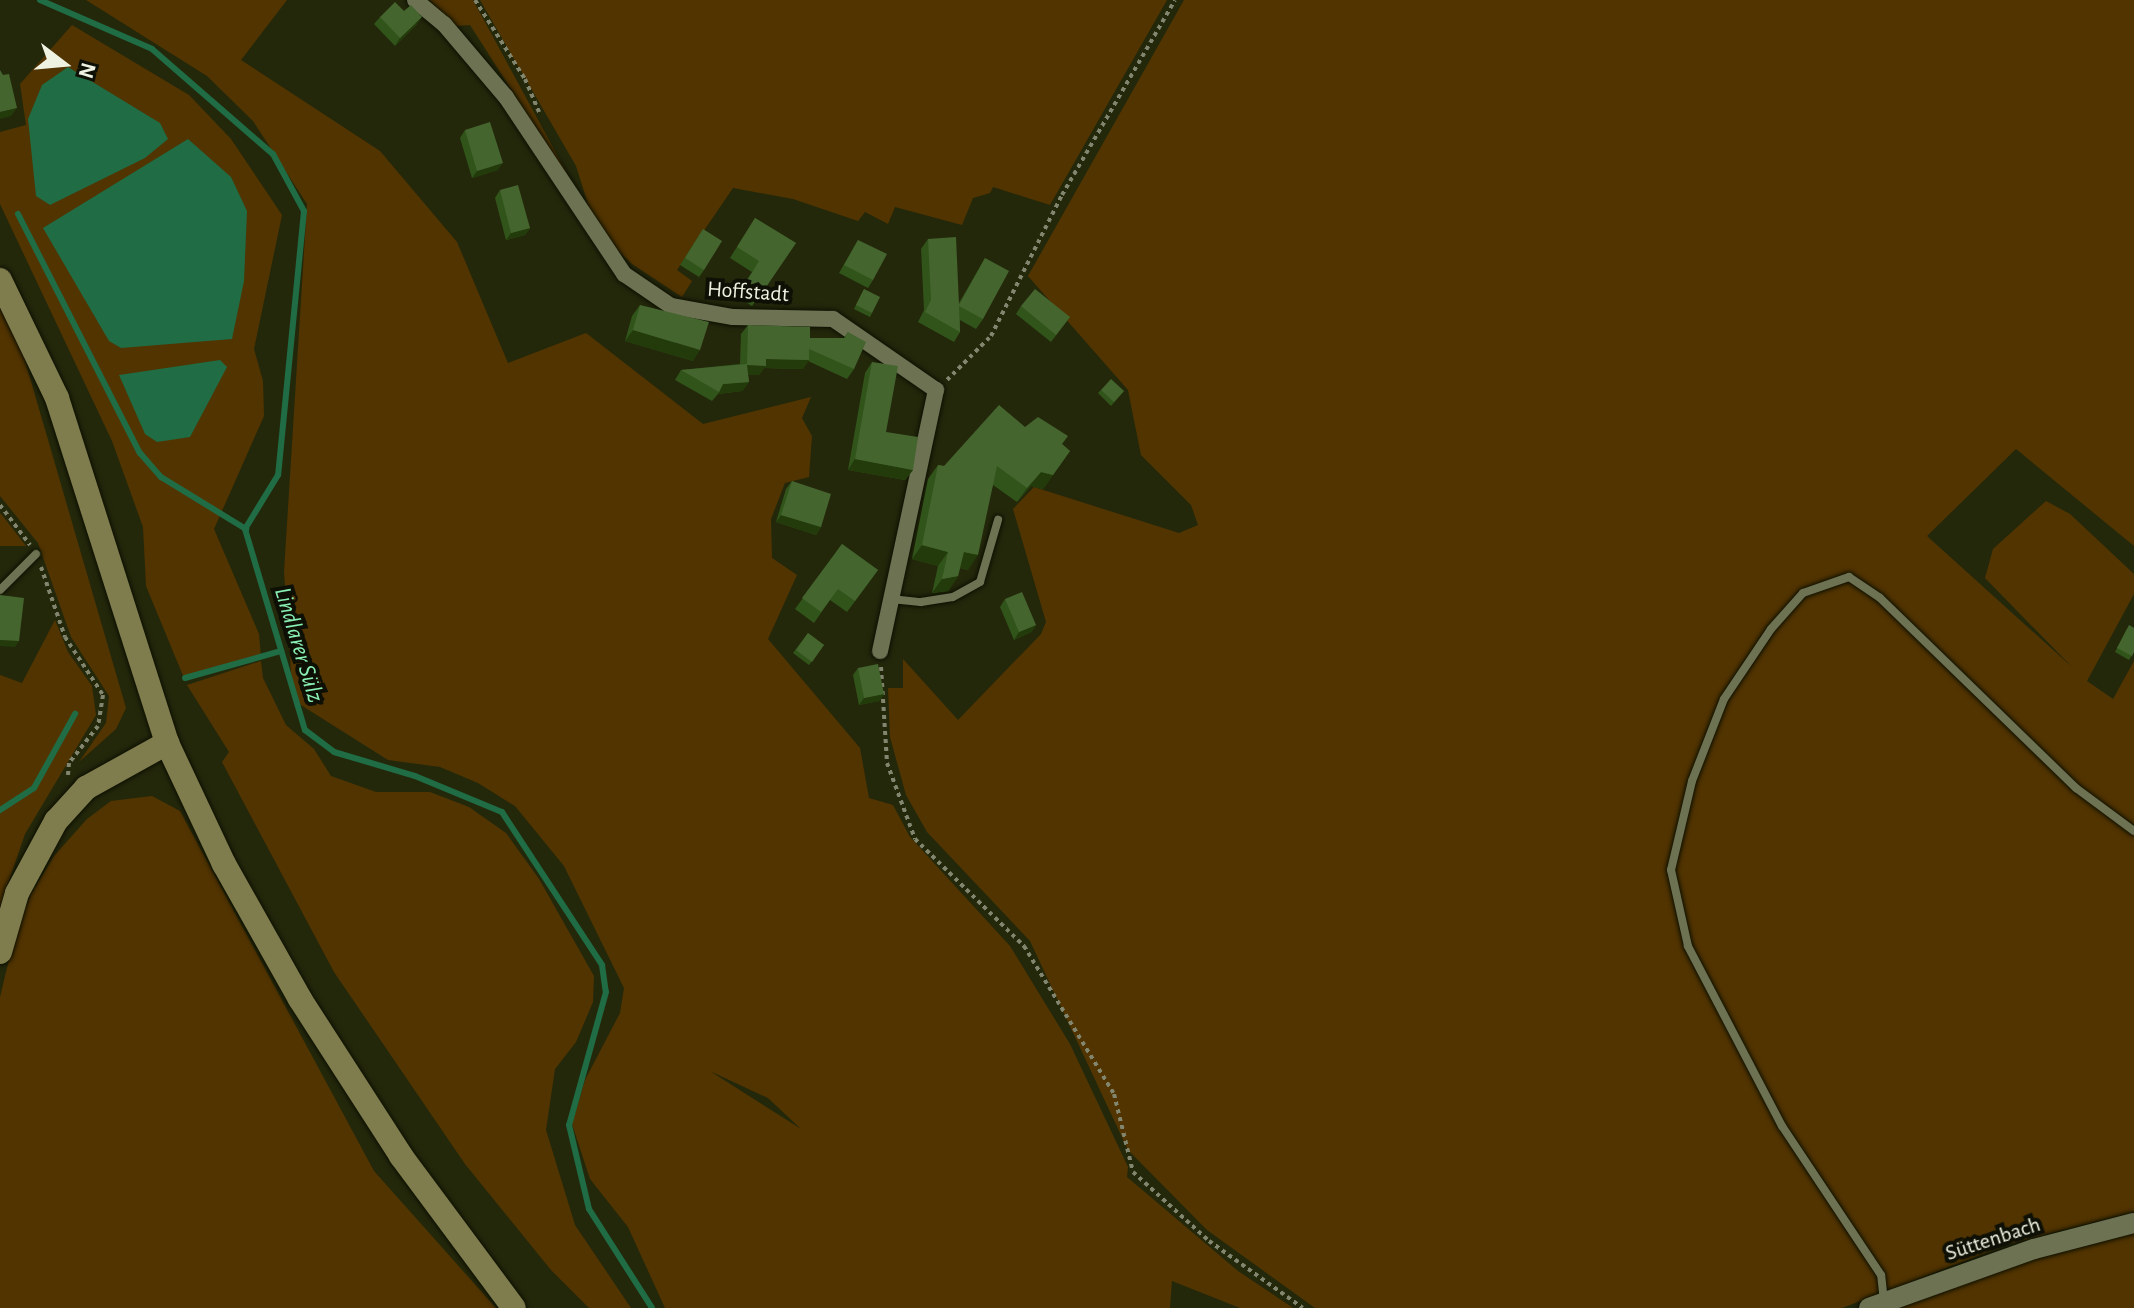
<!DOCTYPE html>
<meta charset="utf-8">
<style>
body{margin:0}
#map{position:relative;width:2134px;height:1308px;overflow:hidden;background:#24280b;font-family:"Alegreya Sans",sans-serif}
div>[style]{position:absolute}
.green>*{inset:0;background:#523400}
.water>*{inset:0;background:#1f6c45}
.stream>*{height:6px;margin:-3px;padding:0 3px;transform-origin:3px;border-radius:3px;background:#1f6c45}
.path>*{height:4px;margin-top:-2px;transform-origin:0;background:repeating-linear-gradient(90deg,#82866e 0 4px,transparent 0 8px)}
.roads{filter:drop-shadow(0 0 2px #0d1000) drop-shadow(0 0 2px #0d1000)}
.service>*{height:8px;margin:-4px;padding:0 4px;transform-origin:4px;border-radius:4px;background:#6d7253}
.minor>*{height:16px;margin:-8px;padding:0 8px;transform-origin:8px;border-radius:8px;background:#6d7253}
.tertiary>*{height:20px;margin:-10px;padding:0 10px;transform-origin:10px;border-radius:10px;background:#6d7253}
.secondary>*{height:24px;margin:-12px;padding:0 12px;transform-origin:12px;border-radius:12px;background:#7f7c4d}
.wall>*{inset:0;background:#30541a}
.shaded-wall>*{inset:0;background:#233b0b}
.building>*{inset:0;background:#45652f}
span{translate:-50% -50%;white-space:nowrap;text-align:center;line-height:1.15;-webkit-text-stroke:8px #0e1005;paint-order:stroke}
.street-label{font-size:22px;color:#eff2e1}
.water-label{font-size:24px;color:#8af1b5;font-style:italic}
.north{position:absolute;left:24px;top:24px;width:80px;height:80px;-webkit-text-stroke:6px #0e1005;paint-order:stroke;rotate:106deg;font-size:22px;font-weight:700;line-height:32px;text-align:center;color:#eff2e1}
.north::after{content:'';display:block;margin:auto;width:28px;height:36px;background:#eff2e1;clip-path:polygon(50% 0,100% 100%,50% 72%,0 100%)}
</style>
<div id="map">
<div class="green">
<i style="clip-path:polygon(evenodd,86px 0,287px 0,241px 60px,380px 151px,457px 242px,508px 363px,586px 333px,703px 424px,811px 397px,802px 418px,812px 436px,809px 477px,785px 483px,771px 519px,772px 558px,797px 575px,768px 639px,860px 748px,869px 798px,893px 805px,910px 837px,1010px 946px,1070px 1044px,1128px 1167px,1127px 1177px,1238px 1271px,1293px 1308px,1240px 1308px,1172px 1281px,1170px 1308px,665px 1308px,628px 1227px,590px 1179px,572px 1124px,585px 1080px,620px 1013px,624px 988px,564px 866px,515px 806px,478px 783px,440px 767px,388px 760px,293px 700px,284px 572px,307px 204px,253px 121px,207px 76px,86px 0,712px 1072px,768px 1098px,801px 1129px,713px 1073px,712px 1072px)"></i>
<i style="clip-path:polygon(429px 0,473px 0,580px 197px,470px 25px,456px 26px)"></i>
<i style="clip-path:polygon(480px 0,1167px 0,1050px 205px,993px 187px,990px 193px,973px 198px,962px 225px,895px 207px,888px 224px,865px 212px,858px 221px,793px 199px,733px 188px,677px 270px,692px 281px,682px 297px,632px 264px,596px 229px,576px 166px)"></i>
<i style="clip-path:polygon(1184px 0,2134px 0,2134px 546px,2016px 449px,1927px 536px,2072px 667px,1985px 578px,1993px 549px,2046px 501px,2070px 514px,2134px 574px,2134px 594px,2087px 681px,2113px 699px,2134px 661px,2134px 1212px,2009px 1244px,1842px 1308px,1315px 1308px,1207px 1230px,1128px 1150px,1030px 941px,927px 832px,906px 795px,890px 737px,888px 688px,903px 688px,903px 659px,958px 720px,1041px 634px,1046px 622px,1013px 509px,1034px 487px,1179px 533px,1198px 525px,1191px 505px,1141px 455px,1128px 390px,1028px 276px)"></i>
<i style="clip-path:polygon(72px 25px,189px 95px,231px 139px,282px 215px,254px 349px,263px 381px,264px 416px,214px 529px,259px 634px,261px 657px,184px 678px,146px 586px,143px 527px,112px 441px,0 204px,0 132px,26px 125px,20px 84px)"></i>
<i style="clip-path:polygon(0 308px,21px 347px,126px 708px,116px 729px,79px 762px,106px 723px,109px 696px,71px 637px,38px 543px,0 496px)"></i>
<i style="clip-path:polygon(0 513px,2px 515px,26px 546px,0 546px)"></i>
<i style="clip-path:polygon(55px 620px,68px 652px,92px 686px,96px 715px,25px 834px,0 907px,0 675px,22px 683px)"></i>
<i style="clip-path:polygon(261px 661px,263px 678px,286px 725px,314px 749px,331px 776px,376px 792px,430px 792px,469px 807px,506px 833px,539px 879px,594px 976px,593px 1002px,576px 1042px,555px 1069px,546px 1130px,575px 1225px,631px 1308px,589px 1308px,551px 1270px,465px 1164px,334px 972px,222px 762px,229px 752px,187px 685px)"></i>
<i style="clip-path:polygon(152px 796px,180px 811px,374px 1171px,496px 1308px,0 1308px,0 997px,14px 939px,31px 894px,54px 856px,87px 819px,111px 801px)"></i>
<i style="clip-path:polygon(2134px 1230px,2134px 1308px,1874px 1308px,1886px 1301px)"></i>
</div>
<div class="water">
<i style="clip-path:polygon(68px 67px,160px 123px,168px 139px,145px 158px,50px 205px,36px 196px,28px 119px,42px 85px)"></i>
<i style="clip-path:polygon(188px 139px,231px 177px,247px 211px,244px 281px,232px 339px,121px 348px,109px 341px,43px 228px)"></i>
<i style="clip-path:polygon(220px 360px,227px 367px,190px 437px,157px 442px,145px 434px,119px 375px)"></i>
</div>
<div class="stream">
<i style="left:40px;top:0;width:122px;rotate:23.6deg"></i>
<i style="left:152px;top:49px;width:160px;rotate:41deg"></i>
<i style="left:273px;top:154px;width:65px;rotate:61.5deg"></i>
<i style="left:304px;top:211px;width:265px;rotate:95.6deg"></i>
<i style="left:278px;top:475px;width:63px;rotate:121.4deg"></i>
<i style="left:245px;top:529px;width:210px;rotate:73.4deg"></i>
<i style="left:305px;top:730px;width:36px;rotate:37deg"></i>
<i style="left:334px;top:752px;width:84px;rotate:16.5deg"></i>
<i style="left:415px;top:776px;width:94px;rotate:22.5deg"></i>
<i style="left:502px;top:812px;width:183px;rotate:56.8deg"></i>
<i style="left:602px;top:965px;width:27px;rotate:82deg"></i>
<i style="left:606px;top:992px;width:138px;rotate:105.5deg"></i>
<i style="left:569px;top:1125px;width:86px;rotate:76.6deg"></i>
<i style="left:589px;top:1209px;width:117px;rotate:57.5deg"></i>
<i style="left:18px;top:214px;width:268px;rotate:63deg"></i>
<i style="left:140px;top:453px;width:32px;rotate:49deg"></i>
<i style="left:161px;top:477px;width:100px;rotate:31.5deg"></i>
<i style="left:185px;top:678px;width:100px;rotate:-15.7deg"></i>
<i style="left:0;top:810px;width:40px;rotate:-32.9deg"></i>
<i style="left:34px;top:788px;width:85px;rotate:-61deg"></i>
</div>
<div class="path">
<i style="left:475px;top:0;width:93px;rotate:57.7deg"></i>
<i style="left:525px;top:79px;width:36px;rotate:67deg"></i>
<i style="left:947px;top:380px;width:62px;rotate:-45deg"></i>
<i style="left:991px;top:336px;width:158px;rotate:-63.3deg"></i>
<i style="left:1062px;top:195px;width:225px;rotate:-59.9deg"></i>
<i style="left:0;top:505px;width:50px;rotate:53.1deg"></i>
<i style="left:41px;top:567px;width:74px;rotate:71.1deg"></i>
<i style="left:65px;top:637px;width:69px;rotate:56.8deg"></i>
<i style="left:103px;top:695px;width:31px;rotate:99deg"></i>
<i style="left:98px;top:726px;width:47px;rotate:128.1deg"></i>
<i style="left:69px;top:763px;width:12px;rotate:95deg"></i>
<i style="left:881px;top:667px;width:96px;rotate:86.4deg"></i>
<i style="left:887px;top:763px;width:81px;rotate:69.8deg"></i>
<i style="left:915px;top:839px;width:153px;rotate:44.5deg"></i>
<i style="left:1024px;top:946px;width:173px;rotate:58.7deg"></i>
<i style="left:1114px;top:1094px;width:80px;rotate:76.3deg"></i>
<i style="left:1133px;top:1172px;width:103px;rotate:42.2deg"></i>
<i style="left:1209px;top:1241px;width:115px;rotate:35.5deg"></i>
</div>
<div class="roads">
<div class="service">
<i style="left:0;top:590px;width:51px;rotate:-45deg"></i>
<i style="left:891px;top:599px;width:30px;rotate:6deg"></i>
<i style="left:921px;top:602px;width:32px;rotate:-9deg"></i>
<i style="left:953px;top:597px;width:31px;rotate:-29deg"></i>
<i style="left:980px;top:582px;width:65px;rotate:-73.8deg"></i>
<i style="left:1884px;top:1302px;width:27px;rotate:-96deg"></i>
<i style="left:1881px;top:1275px;width:179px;rotate:-123.6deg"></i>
<i style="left:1782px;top:1126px;width:203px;rotate:-117.6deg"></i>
<i style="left:1688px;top:946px;width:78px;rotate:-102.6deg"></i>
<i style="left:1671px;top:870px;width:91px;rotate:-76.7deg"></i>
<i style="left:1692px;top:781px;width:88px;rotate:-68.7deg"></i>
<i style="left:1724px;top:699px;width:84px;rotate:-56.1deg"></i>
<i style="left:1771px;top:629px;width:48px;rotate:-48.4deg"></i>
<i style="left:1803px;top:593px;width:49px;rotate:-19.2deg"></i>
<i style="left:1849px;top:577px;width:37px;rotate:34deg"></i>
<i style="left:1880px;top:598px;width:273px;rotate:44.1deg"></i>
<i style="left:2076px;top:788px;width:72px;rotate:36.6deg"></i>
</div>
<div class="minor">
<i style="left:415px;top:0;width:38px;rotate:40deg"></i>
<i style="left:444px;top:24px;width:96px;rotate:49.7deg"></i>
<i style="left:506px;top:97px;width:213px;rotate:56.3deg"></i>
<i style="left:624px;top:274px;width:57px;rotate:34.2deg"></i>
<i style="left:671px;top:306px;width:63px;rotate:10.1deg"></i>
<i style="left:733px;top:317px;width:100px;rotate:1.1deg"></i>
<i style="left:833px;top:319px;width:125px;rotate:34.6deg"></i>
<i style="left:936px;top:390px;width:267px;rotate:102.1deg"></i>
</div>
<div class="tertiary">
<i style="left:1869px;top:1308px;width:175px;rotate:-19.7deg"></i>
<i style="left:2034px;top:1249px;width:103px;rotate:-14.6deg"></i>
</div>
<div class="secondary">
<i style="left:0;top:280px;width:131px;rotate:64.2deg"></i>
<i style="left:57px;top:398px;width:362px;rotate:72.3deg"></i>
<i style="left:167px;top:743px;width:134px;rotate:64.8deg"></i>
<i style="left:224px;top:864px;width:155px;rotate:60.6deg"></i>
<i style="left:300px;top:999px;width:187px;rotate:57.2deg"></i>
<i style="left:401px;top:1156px;width:189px;rotate:53.4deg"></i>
<i style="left:0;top:952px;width:61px;rotate:-73.9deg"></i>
<i style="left:17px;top:893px;width:82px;rotate:-61.6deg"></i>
<i style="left:56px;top:821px;width:45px;rotate:-47.7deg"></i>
<i style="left:86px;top:788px;width:93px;rotate:-29.1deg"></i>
</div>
</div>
<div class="wall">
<i style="clip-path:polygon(404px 11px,417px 24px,395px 46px,374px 24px,380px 17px)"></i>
<i style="clip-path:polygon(465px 130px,498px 170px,472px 178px,460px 138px)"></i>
<i style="clip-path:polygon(500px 190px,530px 228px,525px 235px,506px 240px,495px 198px)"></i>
<i style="clip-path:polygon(755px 218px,796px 243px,752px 306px,736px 296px,752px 272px,730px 258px)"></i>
<i style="clip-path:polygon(703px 229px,704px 270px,699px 277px,680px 265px)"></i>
<i style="clip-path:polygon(928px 239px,959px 303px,985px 258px,983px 319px,976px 329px,960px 320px,960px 332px,954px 342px,918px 322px,924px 310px,921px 249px)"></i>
<i style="clip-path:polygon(858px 240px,873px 280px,868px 288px,839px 273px)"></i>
<i style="clip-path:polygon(864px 289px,872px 313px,870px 317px,854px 309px)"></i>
<i style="clip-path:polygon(640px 305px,693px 361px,625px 341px,632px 316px)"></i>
<i style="clip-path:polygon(1021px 306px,1070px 317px,1051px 342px,1016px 314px)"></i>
<i style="clip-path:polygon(748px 325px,810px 338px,844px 338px,848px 332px,854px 369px,847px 379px,808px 361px,803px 369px,764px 368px,759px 375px,748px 375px,749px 382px,742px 391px,718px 394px,712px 401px,675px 380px,681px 370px,740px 364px,741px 334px)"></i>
<i style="clip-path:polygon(872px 362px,886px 432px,913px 470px,905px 480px,848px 470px,865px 373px)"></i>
<i style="clip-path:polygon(1101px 390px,1124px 391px,1111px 406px,1098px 393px)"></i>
<i style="clip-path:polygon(1025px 427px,1062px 444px,1070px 451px,1043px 489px,1031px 486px,1017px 502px,993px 485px,968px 570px,960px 568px,958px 576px,948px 591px,932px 593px,938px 566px,912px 559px,928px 479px,938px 465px,944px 466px)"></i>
<i style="clip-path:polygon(792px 481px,821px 527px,816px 535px,776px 522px,786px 489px)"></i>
<i style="clip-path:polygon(842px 544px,878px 570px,847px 612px,830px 600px,814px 623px,795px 609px)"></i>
<i style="clip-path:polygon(1005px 599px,1036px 625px,1031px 632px,1014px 640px,1000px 607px)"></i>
<i style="clip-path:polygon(2127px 629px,2134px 652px,2129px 660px,2115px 652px)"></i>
<i style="clip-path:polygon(808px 633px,824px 645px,809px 665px,793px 653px)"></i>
<i style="clip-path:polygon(858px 668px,884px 694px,879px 701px,859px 705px,853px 675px)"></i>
</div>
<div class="shaded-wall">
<i style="clip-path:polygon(422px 17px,417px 24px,395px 46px,400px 38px)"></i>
<i style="clip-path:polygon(17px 108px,11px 116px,0 119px,0 112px)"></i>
<i style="clip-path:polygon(503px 163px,498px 170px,472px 178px,477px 171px)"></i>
<i style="clip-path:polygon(530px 228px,525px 235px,506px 240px,511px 233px)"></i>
<i style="clip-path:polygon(633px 330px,700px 350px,693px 361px,625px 341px)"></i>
<i style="clip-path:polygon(766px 359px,809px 360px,803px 369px,764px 368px,759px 375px,740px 375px,747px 365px)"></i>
<i style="clip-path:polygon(749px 382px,742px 391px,718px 394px,723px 384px)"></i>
<i style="clip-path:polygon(855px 459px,913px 470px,905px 480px,848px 470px)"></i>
<i style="clip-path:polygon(1041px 472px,1053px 475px,1043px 489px,1031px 486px,1017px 502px,1027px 488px)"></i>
<i style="clip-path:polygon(781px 515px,821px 527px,816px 535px,776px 522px)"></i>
<i style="clip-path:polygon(922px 545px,948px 552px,938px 566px,912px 559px)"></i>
<i style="clip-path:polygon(964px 552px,978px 555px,968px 570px,954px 566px)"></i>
<i style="clip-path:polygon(958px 576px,948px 591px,932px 593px,942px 579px)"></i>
<i style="clip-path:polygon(1036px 625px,1031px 632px,1014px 640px,1019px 632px)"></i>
<i style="clip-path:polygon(0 640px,19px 641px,15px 647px,0 646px)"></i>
<i style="clip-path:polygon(884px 694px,879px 701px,859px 705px,864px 698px)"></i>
</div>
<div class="building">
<i style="clip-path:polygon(395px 2px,404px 11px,411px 5px,422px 17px,400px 38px,380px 17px)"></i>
<i style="clip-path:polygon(0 70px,3px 75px,9px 74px,17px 108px,0 112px)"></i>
<i style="clip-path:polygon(490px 122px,503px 163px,477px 171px,465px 130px)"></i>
<i style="clip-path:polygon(518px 185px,530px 228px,511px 233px,500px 190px)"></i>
<i style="clip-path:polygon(755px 218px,796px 243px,760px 296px,744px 286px,759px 261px,737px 247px)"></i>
<i style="clip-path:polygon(703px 229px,722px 241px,704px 270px,685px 258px)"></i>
<i style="clip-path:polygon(956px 237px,959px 305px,985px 258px,1009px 271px,983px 319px,959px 306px,960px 332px,925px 312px,931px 300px,928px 239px)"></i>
<i style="clip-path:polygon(858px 240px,887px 254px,873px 280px,844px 265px)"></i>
<i style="clip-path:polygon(864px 289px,880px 297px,872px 313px,856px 305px)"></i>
<i style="clip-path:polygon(1035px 289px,1070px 317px,1056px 335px,1021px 306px)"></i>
<i style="clip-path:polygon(640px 305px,709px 322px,700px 350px,633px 330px)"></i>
<i style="clip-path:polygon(748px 325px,810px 327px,810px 338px,845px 338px,848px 332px,866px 342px,854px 369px,809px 349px,809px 360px,766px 359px,766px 366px,747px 365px,749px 382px,723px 384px,719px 392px,681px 370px,747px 364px)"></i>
<i style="clip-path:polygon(872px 362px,898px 366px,886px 432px,918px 437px,913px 470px,855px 459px)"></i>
<i style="clip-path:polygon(1111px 379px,1124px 391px,1114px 402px,1101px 390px)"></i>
<i style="clip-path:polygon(999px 405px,1025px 427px,1038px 417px,1068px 436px,1062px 444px,1070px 451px,1053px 475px,1041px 472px,1027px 488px,997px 466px,978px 555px,964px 552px,958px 576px,942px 579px,948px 552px,922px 545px,938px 465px,944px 466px)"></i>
<i style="clip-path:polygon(792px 481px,831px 494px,821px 527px,781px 515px)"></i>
<i style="clip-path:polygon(842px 544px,878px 570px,855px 601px,838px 589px,821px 612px,802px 598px)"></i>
<i style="clip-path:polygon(1022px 592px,1036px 625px,1019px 632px,1005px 599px)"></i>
<i style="clip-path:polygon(0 595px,24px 598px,19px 641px,0 640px)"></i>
<i style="clip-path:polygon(2129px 625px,2134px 628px,2134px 652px,2132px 656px,2117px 648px)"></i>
<i style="clip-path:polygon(808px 633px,824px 645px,812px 662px,796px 650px)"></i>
<i style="clip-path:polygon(878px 664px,884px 694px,864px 698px,858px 668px)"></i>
</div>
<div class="street-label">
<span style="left:748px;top:292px;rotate:4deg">Hoffstadt</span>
<span style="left:1993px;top:1239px;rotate:-18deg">Süttenbach</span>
</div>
<div class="water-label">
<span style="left:298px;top:645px;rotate:73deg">Lindlarer Sülz</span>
</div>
<div class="north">N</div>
</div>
